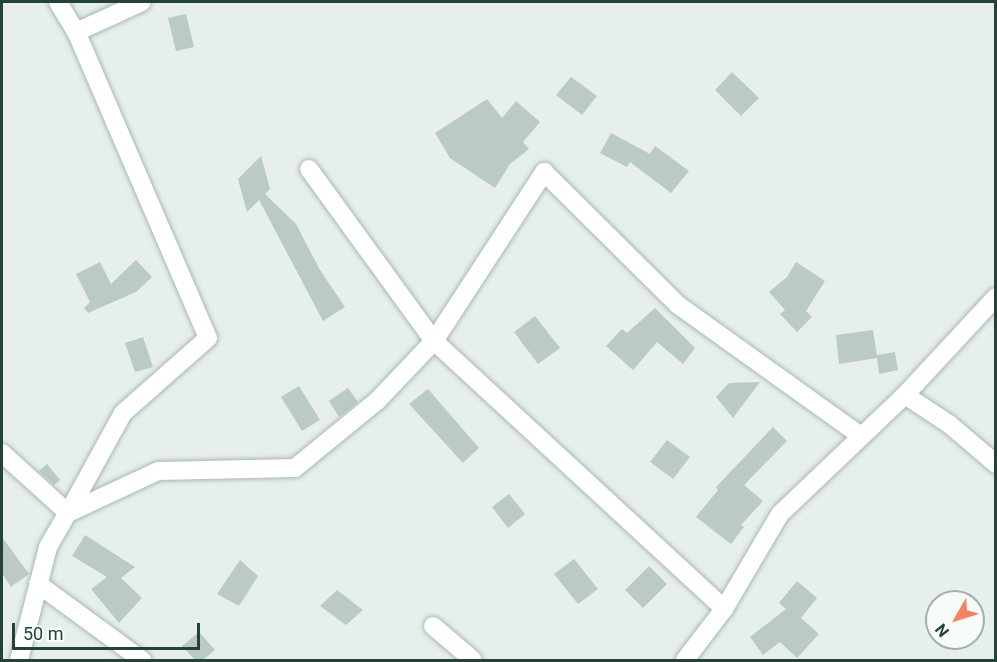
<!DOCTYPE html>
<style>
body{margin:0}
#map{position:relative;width:997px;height:662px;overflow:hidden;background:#e6efeb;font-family:Roboto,sans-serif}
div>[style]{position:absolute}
.building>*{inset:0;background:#bbcac4}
.roads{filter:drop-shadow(0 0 2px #a8b8b2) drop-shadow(0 0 2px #a8b8b2)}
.minor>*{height:18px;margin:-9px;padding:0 9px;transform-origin:9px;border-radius:9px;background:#fff}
span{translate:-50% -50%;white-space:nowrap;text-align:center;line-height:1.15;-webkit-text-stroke:4.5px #f7fbf9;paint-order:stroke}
.frame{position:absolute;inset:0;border:3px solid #24423a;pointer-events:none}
.north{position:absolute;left:925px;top:590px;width:60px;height:60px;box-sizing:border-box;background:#f7fbf9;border:2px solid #a3b1ad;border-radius:50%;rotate:231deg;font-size:16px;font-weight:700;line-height:24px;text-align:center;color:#24423a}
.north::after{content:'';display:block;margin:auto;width:21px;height:27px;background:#f4845f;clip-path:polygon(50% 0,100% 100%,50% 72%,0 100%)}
.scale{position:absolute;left:12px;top:623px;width:188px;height:27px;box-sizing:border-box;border:3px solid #24423a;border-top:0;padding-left:8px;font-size:18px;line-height:21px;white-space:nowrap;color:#24423a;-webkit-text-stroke:4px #f7fbf9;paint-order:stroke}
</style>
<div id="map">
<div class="building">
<i style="clip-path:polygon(186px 14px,194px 47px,176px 51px,168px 18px)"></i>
<i style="clip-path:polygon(732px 72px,759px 98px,741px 116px,715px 90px)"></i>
<i style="clip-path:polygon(571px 77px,597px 96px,582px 115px,556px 95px)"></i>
<i style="clip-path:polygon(487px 99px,502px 118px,516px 101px,540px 122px,523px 142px,529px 149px,510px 164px,495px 188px,450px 158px,435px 133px)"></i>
<i style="clip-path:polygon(611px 133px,650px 154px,655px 146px,689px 171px,671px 193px,630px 162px,627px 167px,600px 153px)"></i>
<i style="clip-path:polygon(261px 156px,270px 189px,265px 194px,296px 224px,320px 270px,345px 307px,323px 321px,259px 200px,247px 212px,238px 179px)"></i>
<i style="clip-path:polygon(136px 260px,152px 277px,136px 292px,88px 313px,84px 308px,90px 302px,76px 274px,100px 262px,111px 284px)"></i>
<i style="clip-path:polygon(796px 262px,825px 281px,806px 311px,812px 317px,797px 332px,780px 314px,785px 310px,769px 292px,787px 277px)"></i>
<i style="clip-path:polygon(655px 308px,695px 348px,683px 364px,657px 342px,633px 370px,606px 346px,622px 329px,627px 333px)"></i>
<i style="clip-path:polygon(535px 316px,560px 348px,538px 364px,514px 332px)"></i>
<i style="clip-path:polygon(873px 330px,877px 355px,895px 352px,898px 370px,879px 374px,877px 358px,839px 364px,836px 335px)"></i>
<i style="clip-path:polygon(143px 337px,153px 367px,135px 372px,125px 343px)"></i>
<i style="clip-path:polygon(760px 382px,733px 418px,716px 397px,729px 383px)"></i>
<i style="clip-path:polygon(299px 386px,320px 420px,302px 431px,281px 397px)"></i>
<i style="clip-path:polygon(348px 388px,358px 402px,339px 417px,329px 401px)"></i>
<i style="clip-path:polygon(428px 389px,479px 448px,463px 463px,409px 404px)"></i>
<i style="clip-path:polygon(773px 427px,787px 441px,744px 485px,763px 501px,741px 525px,744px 527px,731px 544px,696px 517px,718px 490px,716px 487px)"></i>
<i style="clip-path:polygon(667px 440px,690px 457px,673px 479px,650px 462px)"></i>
<i style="clip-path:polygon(47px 464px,60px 480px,54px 485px,39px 471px)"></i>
<i style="clip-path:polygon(509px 494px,525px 514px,508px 528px,492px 507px)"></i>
<i style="clip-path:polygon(85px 535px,135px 567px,121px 578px,142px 598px,119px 623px,91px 589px,107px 577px,72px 556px)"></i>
<i style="clip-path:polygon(2px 537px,29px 574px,11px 587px,2px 573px)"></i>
<i style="clip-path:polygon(574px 559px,598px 589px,578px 604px,554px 574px)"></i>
<i style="clip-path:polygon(240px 560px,258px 576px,239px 606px,217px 594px)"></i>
<i style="clip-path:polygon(649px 566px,667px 584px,643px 608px,625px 590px)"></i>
<i style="clip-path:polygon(797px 581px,817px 598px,801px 618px,819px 634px,797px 658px,780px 642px,763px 655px,750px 637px,786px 609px,779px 603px)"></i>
<i style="clip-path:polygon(337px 590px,363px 610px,346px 625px,320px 606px)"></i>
<i style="clip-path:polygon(199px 632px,215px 650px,203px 660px,195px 660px,182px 646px)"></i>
</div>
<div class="roads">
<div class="minor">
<i style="left:76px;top:32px;width:72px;rotate:-24.4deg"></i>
<i style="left:309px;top:169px;width:213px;rotate:54deg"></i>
<i style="left:434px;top:341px;width:395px;rotate:42.7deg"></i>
<i style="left:905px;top:395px;width:53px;rotate:33.4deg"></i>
<i style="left:949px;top:424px;width:62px;rotate:40.4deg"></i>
<i style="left:2px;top:453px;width:89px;rotate:42.3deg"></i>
<i style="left:68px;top:513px;width:114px;rotate:-61.2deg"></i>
<i style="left:123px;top:413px;width:113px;rotate:-41.4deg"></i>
<i style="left:208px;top:338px;width:333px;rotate:-113.3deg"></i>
<i style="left:76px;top:32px;width:35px;rotate:-121deg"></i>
<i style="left:38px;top:584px;width:129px;rotate:36.2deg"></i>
<i style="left:433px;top:626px;width:52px;rotate:40.4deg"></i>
<i style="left:19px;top:660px;width:117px;rotate:-75.6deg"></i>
<i style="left:48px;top:547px;width:39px;rotate:-60deg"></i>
<i style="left:68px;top:513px;width:99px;rotate:-25deg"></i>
<i style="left:158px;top:471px;width:137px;rotate:-1.3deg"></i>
<i style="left:295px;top:468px;width:107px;rotate:-39.3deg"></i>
<i style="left:378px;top:400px;width:81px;rotate:-46.5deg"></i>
<i style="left:434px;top:341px;width:202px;rotate:-56.9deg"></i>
<i style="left:544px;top:172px;width:189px;rotate:44.8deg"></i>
<i style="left:678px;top:305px;width:225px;rotate:35.6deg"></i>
<i style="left:685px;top:660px;width:64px;rotate:-52.6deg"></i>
<i style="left:724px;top:609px;width:110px;rotate:-59.5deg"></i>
<i style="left:780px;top:514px;width:173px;rotate:-43.6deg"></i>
<i style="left:905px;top:395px;width:134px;rotate:-47.1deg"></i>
</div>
</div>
<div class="frame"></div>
<div class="north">N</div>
<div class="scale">50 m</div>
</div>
